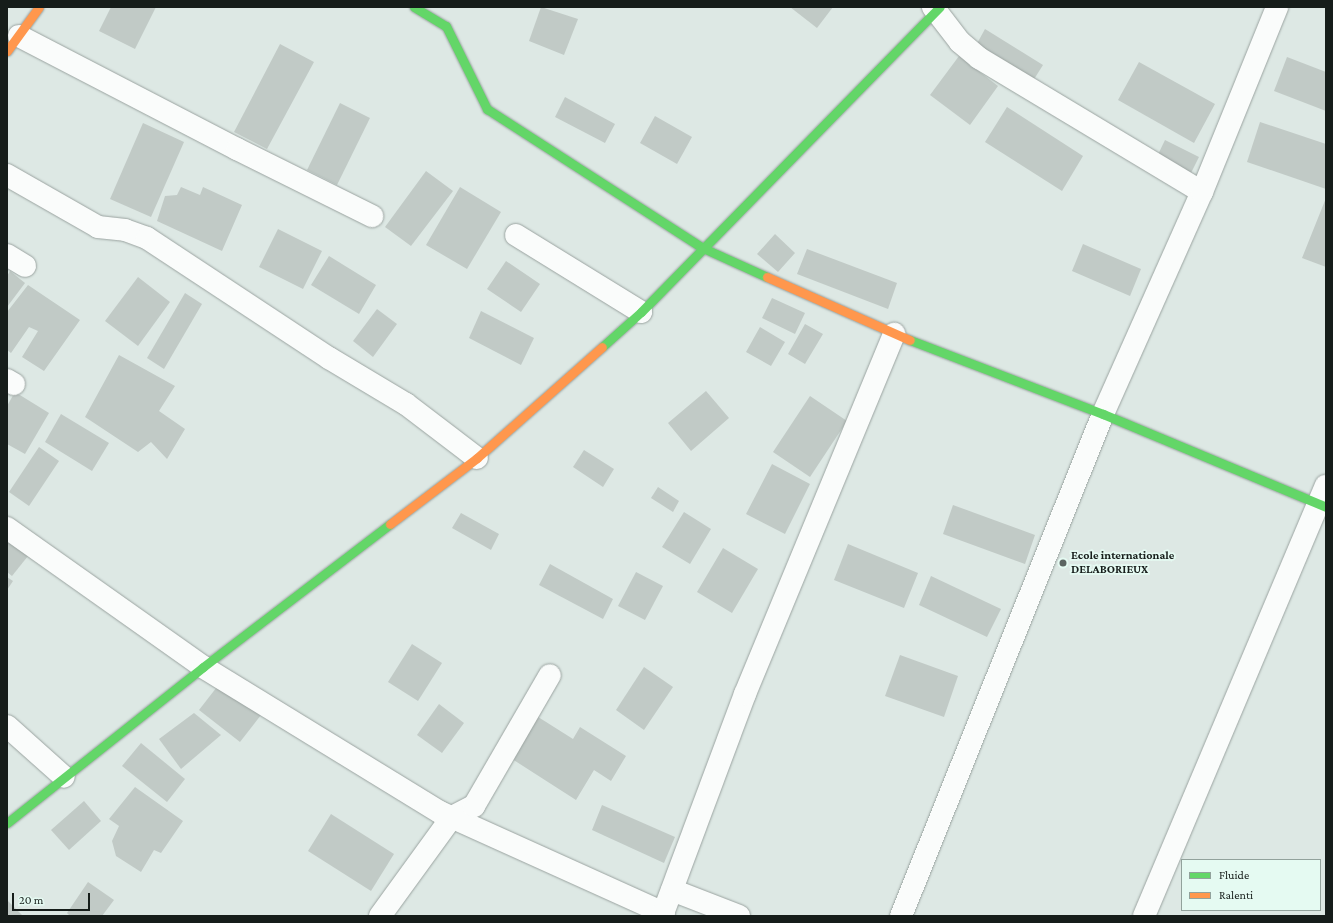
<!DOCTYPE html>
<style>
body{margin:0}
#map{position:relative;width:1333px;height:923px;overflow:hidden;background:#dde8e4;font-family:"Crimson Pro",serif}
div>[style]{position:absolute}
.building>*{inset:0;background:#c1cac6}
.roads{filter:drop-shadow(0 0 1px #9aa3a0) drop-shadow(0 0 1px #9aa3a0)}
.street>*{height:22px;margin:-11px;padding:0 11px;transform-origin:11px;border-radius:11px;background:#fafcfb}
.fast>*{height:9px;margin:-4.5px;padding:0 4.5px;transform-origin:4.5px;border-radius:4.5px;background:#63d668}
.slow>*{height:9px;margin:-4.5px;padding:0 4.5px;transform-origin:4.5px;border-radius:4.5px;background:#ff974d}
.dots>*{width:11px;height:11px;translate:-50% -50%;box-sizing:border-box;border:2px solid #e5faf2;border-radius:50%}
span{translate:-50% -50%;white-space:nowrap;text-align:center;line-height:1.15;-webkit-text-stroke:3.5px #e5faf2;paint-order:stroke}
.poi-label{font-size:12px;color:#161d1a;font-weight:700}
.left{translate:0 -50%;text-align:left}
.frame{position:absolute;inset:0;border:8px solid #161d1a;pointer-events:none}
.legend{position:absolute;left:1181px;top:859px;width:140px;height:52px;box-sizing:border-box;background:#e5faf2;border:1px solid #92a29c;margin:0;padding:5px 7px;list-style:none;font-size:12px;color:#161d1a}
.legend li{display:flex;align-items:center;gap:8px;height:20px}
.legend b{width:20px;border:1px solid #92a29c}
.scale{position:absolute;left:12px;top:893px;width:78px;height:18px;box-sizing:border-box;border:2px solid #161d1a;border-top:0;padding-left:5px;font-size:12px;line-height:14px;white-space:nowrap;color:#161d1a;-webkit-text-stroke:3px #e5faf2;paint-order:stroke}
</style>
<div id="map">
<div class="building">
<i style="clip-path:polygon(111px 7px,156px 7px,135px 49px,99px 31px)"></i>
<i style="clip-path:polygon(541px 7px,578px 19px,564px 55px,529px 41px)"></i>
<i style="clip-path:polygon(790px 7px,833px 7px,817px 28px)"></i>
<i style="clip-path:polygon(985px 29px,1043px 65px,1031px 84px,974px 49px)"></i>
<i style="clip-path:polygon(280px 44px,314px 62px,267px 149px,234px 132px)"></i>
<i style="clip-path:polygon(959px 56px,998px 86px,970px 125px,930px 95px)"></i>
<i style="clip-path:polygon(1287px 57px,1326px 72px,1326px 111px,1274px 91px)"></i>
<i style="clip-path:polygon(1139px 62px,1215px 104px,1194px 143px,1118px 100px)"></i>
<i style="clip-path:polygon(565px 97px,615px 124px,605px 143px,555px 117px)"></i>
<i style="clip-path:polygon(340px 103px,370px 118px,337px 185px,307px 170px)"></i>
<i style="clip-path:polygon(1007px 107px,1083px 156px,1062px 191px,985px 142px)"></i>
<i style="clip-path:polygon(655px 116px,692px 137px,677px 164px,640px 143px)"></i>
<i style="clip-path:polygon(1260px 122px,1326px 144px,1326px 189px,1247px 162px)"></i>
<i style="clip-path:polygon(143px 123px,184px 142px,151px 217px,110px 199px)"></i>
<i style="clip-path:polygon(1165px 140px,1199px 157px,1186px 183px,1152px 167px)"></i>
<i style="clip-path:polygon(426px 171px,453px 191px,411px 246px,385px 227px)"></i>
<i style="clip-path:polygon(181px 187px,200px 195px,203px 187px,242px 205px,222px 251px,157px 221px,165px 196px,177px 195px)"></i>
<i style="clip-path:polygon(460px 187px,501px 212px,467px 269px,426px 245px)"></i>
<i style="clip-path:polygon(1326px 198px,1326px 267px,1302px 258px)"></i>
<i style="clip-path:polygon(278px 229px,322px 251px,303px 289px,259px 267px)"></i>
<i style="clip-path:polygon(775px 234px,795px 253px,778px 272px,757px 254px)"></i>
<i style="clip-path:polygon(1083px 244px,1141px 269px,1130px 296px,1072px 271px)"></i>
<i style="clip-path:polygon(807px 249px,897px 283px,888px 309px,797px 274px)"></i>
<i style="clip-path:polygon(329px 256px,376px 285px,359px 314px,311px 285px)"></i>
<i style="clip-path:polygon(506px 261px,540px 284px,521px 312px,487px 289px)"></i>
<i style="clip-path:polygon(10px 271px,25px 283px,7px 307px,7px 276px)"></i>
<i style="clip-path:polygon(138px 277px,170px 302px,138px 346px,105px 321px)"></i>
<i style="clip-path:polygon(28px 285px,80px 320px,44px 371px,22px 357px,38px 331px,29px 327px,11px 353px,7px 350px,7px 312px)"></i>
<i style="clip-path:polygon(185px 293px,202px 304px,164px 369px,147px 358px)"></i>
<i style="clip-path:polygon(772px 298px,805px 313px,795px 334px,762px 318px)"></i>
<i style="clip-path:polygon(377px 309px,397px 324px,373px 357px,353px 341px)"></i>
<i style="clip-path:polygon(481px 311px,534px 338px,521px 365px,469px 338px)"></i>
<i style="clip-path:polygon(805px 324px,823px 334px,805px 364px,788px 354px)"></i>
<i style="clip-path:polygon(760px 327px,785px 342px,771px 366px,746px 352px)"></i>
<i style="clip-path:polygon(119px 355px,175px 386px,159px 411px,185px 429px,167px 459px,151px 442px,138px 452px,85px 417px)"></i>
<i style="clip-path:polygon(706px 391px,729px 418px,691px 451px,668px 423px)"></i>
<i style="clip-path:polygon(15px 392px,49px 413px,25px 454px,7px 444px,7px 406px)"></i>
<i style="clip-path:polygon(810px 396px,847px 421px,810px 477px,773px 452px)"></i>
<i style="clip-path:polygon(61px 414px,109px 443px,92px 471px,45px 442px)"></i>
<i style="clip-path:polygon(39px 447px,59px 461px,29px 506px,9px 492px)"></i>
<i style="clip-path:polygon(584px 450px,614px 469px,603px 487px,573px 467px)"></i>
<i style="clip-path:polygon(772px 464px,810px 484px,785px 534px,746px 514px)"></i>
<i style="clip-path:polygon(658px 487px,679px 501px,673px 512px,651px 498px)"></i>
<i style="clip-path:polygon(953px 505px,1035px 535px,1025px 564px,943px 534px)"></i>
<i style="clip-path:polygon(684px 512px,711px 529px,690px 564px,662px 547px)"></i>
<i style="clip-path:polygon(461px 513px,499px 534px,491px 550px,452px 528px)"></i>
<i style="clip-path:polygon(7px 540px,28px 556px,12px 576px,7px 572px)"></i>
<i style="clip-path:polygon(848px 544px,918px 573px,904px 608px,834px 580px)"></i>
<i style="clip-path:polygon(723px 548px,758px 569px,732px 613px,697px 592px)"></i>
<i style="clip-path:polygon(550px 564px,613px 599px,603px 619px,539px 585px)"></i>
<i style="clip-path:polygon(636px 572px,663px 586px,645px 620px,618px 606px)"></i>
<i style="clip-path:polygon(931px 576px,1001px 609px,987px 637px,919px 605px)"></i>
<i style="clip-path:polygon(7px 577px,13px 581px,7px 590px)"></i>
<i style="clip-path:polygon(412px 644px,442px 663px,418px 701px,388px 682px)"></i>
<i style="clip-path:polygon(900px 655px,958px 676px,944px 717px,885px 696px)"></i>
<i style="clip-path:polygon(644px 667px,673px 687px,644px 730px,616px 710px)"></i>
<i style="clip-path:polygon(220px 683px,261px 715px,240px 742px,199px 710px)"></i>
<i style="clip-path:polygon(439px 704px,464px 723px,442px 753px,417px 735px)"></i>
<i style="clip-path:polygon(194px 713px,221px 735px,181px 769px,159px 739px)"></i>
<i style="clip-path:polygon(535px 715px,573px 739px,580px 727px,626px 756px,611px 781px,594px 770px,576px 800px,509px 757px)"></i>
<i style="clip-path:polygon(141px 743px,185px 779px,167px 802px,122px 766px)"></i>
<i style="clip-path:polygon(135px 787px,183px 821px,161px 853px,154px 850px,141px 872px,116px 856px,112px 841px,119px 826px,109px 819px)"></i>
<i style="clip-path:polygon(84px 801px,101px 821px,69px 850px,51px 830px)"></i>
<i style="clip-path:polygon(602px 805px,675px 837px,664px 863px,592px 830px)"></i>
<i style="clip-path:polygon(331px 814px,394px 854px,371px 891px,308px 851px)"></i>
<i style="clip-path:polygon(88px 882px,114px 900px,102px 916px,70px 916px,67px 913px)"></i>
<i style="clip-path:polygon(7px 900px,23px 916px,7px 916px)"></i>
</div>
<div class="roads">
<div class="street">
<i style="left:933px;top:7px;width:44px;rotate:52.4deg"></i>
<i style="left:960px;top:42px;width:25px;rotate:40deg"></i>
<i style="left:979px;top:58px;width:260px;rotate:31deg"></i>
<i style="left:19px;top:36px;width:246px;rotate:27.4deg"></i>
<i style="left:237px;top:149px;width:151px;rotate:26.4deg"></i>
<i style="left:7px;top:175px;width:105px;rotate:29.7deg"></i>
<i style="left:98px;top:227px;width:27px;rotate:6deg"></i>
<i style="left:125px;top:230px;width:23px;rotate:20deg"></i>
<i style="left:147px;top:238px;width:218px;rotate:33.4deg"></i>
<i style="left:329px;top:358px;width:90px;rotate:30.9deg"></i>
<i style="left:406px;top:404px;width:89px;rotate:37.3deg"></i>
<i style="left:516px;top:235px;width:147px;rotate:31.6deg"></i>
<i style="left:7px;top:255px;width:21px;rotate:31deg"></i>
<i style="left:7px;top:380px;width:8px;rotate:30deg"></i>
<i style="left:7px;top:528px;width:240px;rotate:35.3deg"></i>
<i style="left:203px;top:667px;width:278px;rotate:31.5deg"></i>
<i style="left:440px;top:812px;width:246px;rotate:24.3deg"></i>
<i style="left:7px;top:726px;width:76px;rotate:41.8deg"></i>
<i style="left:672px;top:890px;width:72px;rotate:21.2deg"></i>
<i style="left:380px;top:916px;width:122px;rotate:-54deg"></i>
<i style="left:452px;top:817px;width:25px;rotate:-27deg"></i>
<i style="left:474px;top:806px;width:151px;rotate:-59.9deg"></i>
<i style="left:662px;top:916px;width:237px;rotate:-69.5deg"></i>
<i style="left:745px;top:694px;width:390px;rotate:-67.5deg"></i>
<i style="left:901px;top:916px;width:541px;rotate:-68.08deg"></i>
<i style="left:1103px;top:414px;width:243px;rotate:-66deg"></i>
<i style="left:1202px;top:192px;width:200px;rotate:-67.9deg"></i>
<i style="left:1144px;top:916px;width:467px;rotate:-67.1deg"></i>
</div>
<div class="fast">
<i style="left:414px;top:7px;width:37px;rotate:31deg"></i>
<i style="left:446px;top:26px;width:93px;rotate:63.7deg"></i>
<i style="left:487px;top:109px;width:257px;rotate:32.8deg"></i>
<i style="left:703px;top:248px;width:70px;rotate:24.4deg"></i>
<i style="left:910px;top:340px;width:207px;rotate:21deg"></i>
<i style="left:1103px;top:414px;width:242px;rotate:22.6deg"></i>
<i style="left:602px;top:347px;width:52px;rotate:-41.9deg"></i>
<i style="left:641px;top:312px;width:427px;rotate:-45.6deg"></i>
<i style="left:7px;top:823px;width:251px;rotate:-38.5deg"></i>
<i style="left:203px;top:667px;width:235px;rotate:-37.4deg"></i>
</div>
<div class="slow">
<i style="left:7px;top:51px;width:54px;rotate:-54deg"></i>
<i style="left:767px;top:277px;width:156px;rotate:23.8deg"></i>
<i style="left:390px;top:524px;width:109px;rotate:-37.2deg"></i>
<i style="left:477px;top:458px;width:167px;rotate:-41.6deg"></i>
</div>
</div>
<div class="dots">
<i style="left:1063px;top:563px;background:#5c6461"></i>
</div>
<div class="poi-label">
<span class="left" style="left:1071px;top:563px">Ecole internationale<br>DELABORIEUX</span>
</div>
<div class="frame"></div>
<ul class="legend">
<li><b style="height:5px;background:#63d668"></b>Fluide</li>
<li><b style="height:5px;background:#ff974d"></b>Ralenti</li>
</ul>
<div class="scale">20 m</div>
</div>
